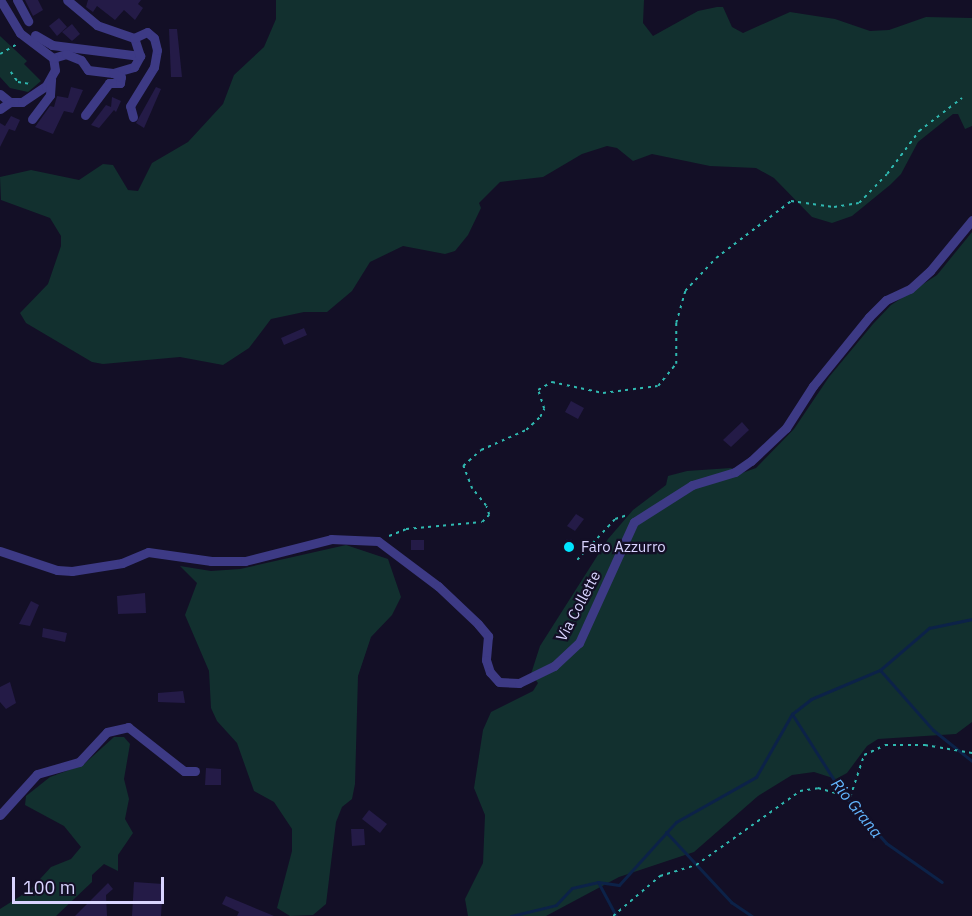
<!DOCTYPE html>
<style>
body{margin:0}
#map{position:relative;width:972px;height:916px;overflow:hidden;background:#130f26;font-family:"IBM Plex Sans",sans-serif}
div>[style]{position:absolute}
.green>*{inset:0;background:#12302f}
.stream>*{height:3px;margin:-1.5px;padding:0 1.5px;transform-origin:1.5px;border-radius:1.5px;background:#0c2248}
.building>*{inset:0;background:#241b47}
.round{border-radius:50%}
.path>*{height:1.5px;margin-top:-0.75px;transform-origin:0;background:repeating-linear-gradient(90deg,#2fb8b0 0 3px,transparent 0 7.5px)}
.street>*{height:9px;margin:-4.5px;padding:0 4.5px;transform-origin:4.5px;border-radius:4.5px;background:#3d3a85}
.dots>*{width:16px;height:16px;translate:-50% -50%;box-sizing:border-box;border:3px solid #130f26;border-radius:50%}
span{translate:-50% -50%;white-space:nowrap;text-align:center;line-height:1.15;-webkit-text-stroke:4.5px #130f26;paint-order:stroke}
.poi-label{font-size:15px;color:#d9d4ff}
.left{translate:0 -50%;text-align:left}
.street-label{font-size:15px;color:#d9d4ff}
.water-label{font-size:16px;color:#62b6ff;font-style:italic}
.scale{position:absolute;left:12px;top:877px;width:152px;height:27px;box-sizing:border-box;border:3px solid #d9d4ff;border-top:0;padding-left:8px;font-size:18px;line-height:21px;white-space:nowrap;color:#d9d4ff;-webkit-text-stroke:4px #130f26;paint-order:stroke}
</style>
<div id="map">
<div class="green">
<i style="clip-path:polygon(276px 0,644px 0,643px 23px,653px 36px,698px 11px,717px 7px,723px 7px,732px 27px,743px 33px,790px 12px,835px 19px,870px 31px,889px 30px,926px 17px,972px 18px,972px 126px,965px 129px,958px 114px,953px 114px,918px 142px,901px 174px,890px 185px,852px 216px,832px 223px,812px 217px,774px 178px,756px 168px,710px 166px,652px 154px,633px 161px,617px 148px,607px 146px,582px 154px,543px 177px,500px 182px,479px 203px,481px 208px,468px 235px,455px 251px,445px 254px,403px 246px,370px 262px,352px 291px,327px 312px,304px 312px,271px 319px,249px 348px,223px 365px,180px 357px,103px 364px,92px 362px,26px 323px,20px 313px,48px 284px,61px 246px,61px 236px,50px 218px,1px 200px,0 177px,31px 170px,79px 180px,103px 164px,113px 165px,128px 190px,138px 191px,152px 163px,188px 142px,223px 104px,234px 75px,264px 47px,276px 19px)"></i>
<i style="clip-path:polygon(0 36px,27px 61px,24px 64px,41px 81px,28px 92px,10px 88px,0 77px)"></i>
<i style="clip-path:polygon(972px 232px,972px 722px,956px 734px,878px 739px,867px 746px,847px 773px,836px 779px,814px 772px,792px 775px,758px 796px,694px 852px,619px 877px,546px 916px,468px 916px,465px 899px,483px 863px,485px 815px,474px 788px,483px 730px,491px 712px,533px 691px,538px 683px,531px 674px,540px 646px,608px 539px,633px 510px,666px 485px,668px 476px,687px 471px,731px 468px,742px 473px,756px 468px,794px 429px,829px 377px,873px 324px,891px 305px,937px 275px)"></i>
<i style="clip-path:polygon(346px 545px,388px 559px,401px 597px,392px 615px,371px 637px,358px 676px,355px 784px,352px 799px,342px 807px,336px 822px,326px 904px,313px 915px,290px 916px,277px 908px,292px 851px,292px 829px,274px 802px,254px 791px,237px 743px,217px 721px,211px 708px,209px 671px,185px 615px,197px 583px,180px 566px,211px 571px,240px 569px)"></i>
<i style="clip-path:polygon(114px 737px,124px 737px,130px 744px,124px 779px,129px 799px,125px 819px,133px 833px,118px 855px,118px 871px,104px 864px,92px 875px,92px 882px,56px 916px,0 916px,0 909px,30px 890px,51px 867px,71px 859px,81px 847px,64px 826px,25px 805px,26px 796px,50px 777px,83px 765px)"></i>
</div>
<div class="stream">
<i style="left:880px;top:670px;width:80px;rotate:48.5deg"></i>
<i style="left:933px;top:730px;width:50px;rotate:38.5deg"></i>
<i style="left:792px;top:714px;width:95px;rotate:57.5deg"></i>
<i style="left:843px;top:794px;width:65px;rotate:48.7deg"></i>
<i style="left:886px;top:843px;width:68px;rotate:34.9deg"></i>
<i style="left:666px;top:832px;width:96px;rotate:47.1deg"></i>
<i style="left:731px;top:902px;width:25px;rotate:34deg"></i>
<i style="left:598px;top:882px;width:38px;rotate:62deg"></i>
<i style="left:511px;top:916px;width:46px;rotate:-13.7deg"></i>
<i style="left:556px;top:905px;width:23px;rotate:-47deg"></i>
<i style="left:572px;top:888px;width:27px;rotate:-13deg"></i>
<i style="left:598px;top:882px;width:21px;rotate:8deg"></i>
<i style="left:619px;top:885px;width:85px;rotate:-47.9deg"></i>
<i style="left:676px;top:822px;width:92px;rotate:-29.4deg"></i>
<i style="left:756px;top:777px;width:73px;rotate:-60.3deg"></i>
<i style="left:792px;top:714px;width:24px;rotate:-38deg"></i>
<i style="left:811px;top:699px;width:75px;rotate:-22.8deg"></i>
<i style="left:880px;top:670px;width:65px;rotate:-40.6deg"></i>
<i style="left:929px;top:628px;width:44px;rotate:-11.8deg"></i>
</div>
<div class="building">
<i style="clip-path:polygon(25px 0,38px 0,43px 10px,33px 16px)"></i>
<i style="clip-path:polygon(88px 0,141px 0,138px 4px,143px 8px,135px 20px,124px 10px,115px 20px,97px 6px,93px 12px,86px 7px)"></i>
<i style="clip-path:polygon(59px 18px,67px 27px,57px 36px,49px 26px)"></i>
<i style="clip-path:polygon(72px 24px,80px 34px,72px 41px,62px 32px)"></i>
<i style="clip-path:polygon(169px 29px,177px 29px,182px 77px,171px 77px)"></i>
<i style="clip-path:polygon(71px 87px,83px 90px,73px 113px,64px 111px,53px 134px,35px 127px,50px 106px,54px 107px,57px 96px,68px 98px)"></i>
<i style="clip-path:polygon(156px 87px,161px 89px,144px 128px,136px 123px)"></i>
<i style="clip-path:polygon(112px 97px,121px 101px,116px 112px,114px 110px,99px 128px,91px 125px,106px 105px,111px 107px)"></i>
<i style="clip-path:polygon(11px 116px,20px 120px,15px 131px,9px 129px,0 147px,0 123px,5px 126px)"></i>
<i style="clip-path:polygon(304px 328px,307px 335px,284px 345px,281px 338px)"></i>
<i style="clip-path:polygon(571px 401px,584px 408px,578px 419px,565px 412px)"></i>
<i style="clip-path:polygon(742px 422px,749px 430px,731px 447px,723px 440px)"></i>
<i style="clip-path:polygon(576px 514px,584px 519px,575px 531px,567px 526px)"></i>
<i class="round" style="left:562px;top:539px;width:14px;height:14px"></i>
<i style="clip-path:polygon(411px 540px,424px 540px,424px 550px,411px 550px)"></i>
<i style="clip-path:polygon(145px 593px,146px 613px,118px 614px,117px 596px)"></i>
<i style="clip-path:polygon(31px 601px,39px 605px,30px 626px,19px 624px)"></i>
<i style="clip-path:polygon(43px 628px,67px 633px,65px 642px,42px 637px)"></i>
<i style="clip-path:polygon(10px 682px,16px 703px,6px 709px,0 702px,0 687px)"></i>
<i style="clip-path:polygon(183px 691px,185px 703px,158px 702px,158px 693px)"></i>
<i style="clip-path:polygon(206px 768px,221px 769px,221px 785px,205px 785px)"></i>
<i style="clip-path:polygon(369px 810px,387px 824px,380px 833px,362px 819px)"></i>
<i style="clip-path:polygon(351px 829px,364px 829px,365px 845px,352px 846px)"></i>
<i style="clip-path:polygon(134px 882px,163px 884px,161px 916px,132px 916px)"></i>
<i style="clip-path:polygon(108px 883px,113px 889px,106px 895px,107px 916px,75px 916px)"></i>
<i style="clip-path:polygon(226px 896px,274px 916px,237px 916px,239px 912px,222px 904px)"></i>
</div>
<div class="path">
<i style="left:0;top:54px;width:20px;rotate:-30deg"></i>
<i style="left:11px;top:72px;width:12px;rotate:55deg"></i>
<i style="left:18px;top:82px;width:12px;rotate:9deg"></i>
<i style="left:389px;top:536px;width:18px;rotate:-22deg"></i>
<i style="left:406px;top:529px;width:76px;rotate:-5.3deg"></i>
<i style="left:482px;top:522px;width:10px;rotate:-45deg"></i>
<i style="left:489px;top:515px;width:9px;rotate:-108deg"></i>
<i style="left:486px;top:506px;width:22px;rotate:-129deg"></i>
<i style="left:472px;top:489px;width:25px;rotate:-111deg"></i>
<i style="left:463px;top:466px;width:24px;rotate:-42deg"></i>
<i style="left:481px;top:450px;width:49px;rotate:-24deg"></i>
<i style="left:526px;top:430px;width:19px;rotate:-43deg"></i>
<i style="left:540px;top:417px;width:9px;rotate:-63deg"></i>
<i style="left:544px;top:409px;width:20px;rotate:-108deg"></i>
<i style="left:538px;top:390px;width:16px;rotate:-30deg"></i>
<i style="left:552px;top:382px;width:52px;rotate:12.2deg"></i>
<i style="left:603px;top:393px;width:55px;rotate:-7.3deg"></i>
<i style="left:658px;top:386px;width:28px;rotate:-51deg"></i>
<i style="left:676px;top:364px;width:41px;rotate:-90deg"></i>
<i style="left:676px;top:323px;width:33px;rotate:-74deg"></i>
<i style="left:685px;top:291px;width:45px;rotate:-46.8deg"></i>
<i style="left:716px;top:258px;width:94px;rotate:-37.2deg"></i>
<i style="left:791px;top:201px;width:43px;rotate:7.9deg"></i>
<i style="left:834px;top:207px;width:25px;rotate:-9deg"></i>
<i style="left:859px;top:203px;width:40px;rotate:-46deg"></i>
<i style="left:887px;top:174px;width:54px;rotate:-53.3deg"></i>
<i style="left:919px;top:131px;width:54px;rotate:-37.5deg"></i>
<i style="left:577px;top:560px;width:56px;rotate:-47.2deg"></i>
<i style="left:615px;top:519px;width:13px;rotate:-18deg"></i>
<i style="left:613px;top:916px;width:62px;rotate:-40.4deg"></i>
<i style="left:660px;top:876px;width:38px;rotate:-17deg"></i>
<i style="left:696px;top:865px;width:128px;rotate:-35.4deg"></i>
<i style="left:800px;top:791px;width:18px;rotate:-9deg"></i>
<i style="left:818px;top:788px;width:33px;rotate:16deg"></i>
<i style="left:850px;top:797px;width:44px;rotate:-71.6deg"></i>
<i style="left:864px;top:755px;width:23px;rotate:-25deg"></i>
<i style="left:885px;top:745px;width:40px"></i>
<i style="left:925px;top:745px;width:48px;rotate:9.7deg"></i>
</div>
<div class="street">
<i style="left:17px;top:0;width:24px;rotate:62deg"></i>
<i style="left:35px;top:35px;width:20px;rotate:30deg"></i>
<i style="left:52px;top:45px;width:89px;rotate:7.1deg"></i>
<i style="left:53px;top:58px;width:14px;rotate:-17deg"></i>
<i style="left:66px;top:54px;width:16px;rotate:22deg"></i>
<i style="left:81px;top:60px;width:12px;rotate:55deg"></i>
<i style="left:88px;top:70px;width:25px;rotate:7deg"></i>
<i style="left:113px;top:73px;width:22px;rotate:-16deg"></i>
<i style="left:134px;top:67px;width:13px;rotate:-61deg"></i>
<i style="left:140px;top:56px;width:19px;rotate:-108deg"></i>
<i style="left:134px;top:38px;width:39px;rotate:-161deg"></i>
<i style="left:97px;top:25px;width:39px;rotate:-140deg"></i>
<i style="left:0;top:94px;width:13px;rotate:39deg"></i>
<i style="left:10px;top:102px;width:12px"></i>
<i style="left:22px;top:102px;width:29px;rotate:-34deg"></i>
<i style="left:46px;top:86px;width:18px;rotate:-61deg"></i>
<i style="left:55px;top:70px;width:12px;rotate:-99deg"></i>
<i style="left:53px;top:58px;width:41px;rotate:-142.9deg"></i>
<i style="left:20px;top:33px;width:39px;rotate:-121deg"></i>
<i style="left:0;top:109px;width:12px;rotate:-35deg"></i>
<i style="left:85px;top:115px;width:40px;rotate:-53deg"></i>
<i style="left:109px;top:83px;width:11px"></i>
<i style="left:120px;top:83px;width:6px;rotate:-81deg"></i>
<i style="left:121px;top:77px;width:9px;rotate:-153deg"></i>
<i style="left:133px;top:117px;width:11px;rotate:-105deg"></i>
<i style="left:130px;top:106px;width:46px;rotate:-58.4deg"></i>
<i style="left:154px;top:67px;width:17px;rotate:-80deg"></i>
<i style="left:157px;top:50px;width:12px;rotate:-104deg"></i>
<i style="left:154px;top:38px;width:9px;rotate:-139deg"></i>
<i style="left:147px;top:32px;width:14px;rotate:155deg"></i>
<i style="left:32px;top:119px;width:30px;rotate:-53deg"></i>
<i style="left:50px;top:95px;width:16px;rotate:-86deg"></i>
<i style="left:0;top:551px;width:60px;rotate:18.4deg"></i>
<i style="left:57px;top:570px;width:15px;rotate:4deg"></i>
<i style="left:72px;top:571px;width:51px;rotate:-9.1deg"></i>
<i style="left:122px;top:563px;width:28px;rotate:-23deg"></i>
<i style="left:148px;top:552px;width:64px;rotate:8.1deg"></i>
<i style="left:211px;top:561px;width:34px"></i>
<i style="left:245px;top:561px;width:89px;rotate:-14.3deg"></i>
<i style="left:331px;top:539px;width:47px;rotate:2.4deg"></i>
<i style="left:378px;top:541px;width:75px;rotate:36.9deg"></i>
<i style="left:438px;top:586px;width:55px;rotate:43.5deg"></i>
<i style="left:478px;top:624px;width:16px;rotate:50deg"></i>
<i style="left:488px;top:636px;width:24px;rotate:95deg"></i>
<i style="left:486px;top:660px;width:13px;rotate:72deg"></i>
<i style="left:490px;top:672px;width:13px;rotate:48deg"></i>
<i style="left:499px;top:682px;width:20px;rotate:3deg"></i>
<i style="left:519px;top:683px;width:39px;rotate:-26deg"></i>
<i style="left:554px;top:666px;width:34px;rotate:-43deg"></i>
<i style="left:579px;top:643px;width:133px;rotate:-65.6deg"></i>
<i style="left:634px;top:522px;width:69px;rotate:-32.5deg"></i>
<i style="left:692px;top:485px;width:45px;rotate:-16.8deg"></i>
<i style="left:735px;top:472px;width:19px;rotate:-35deg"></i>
<i style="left:751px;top:461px;width:48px;rotate:-43.3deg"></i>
<i style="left:786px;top:428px;width:50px;rotate:-57.3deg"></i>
<i style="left:813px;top:386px;width:89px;rotate:-50.9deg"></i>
<i style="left:869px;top:317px;width:24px;rotate:-45deg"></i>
<i style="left:886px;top:300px;width:26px;rotate:-25deg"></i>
<i style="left:910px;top:289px;width:27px;rotate:-42deg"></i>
<i style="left:930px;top:271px;width:66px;rotate:-50.5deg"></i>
<i style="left:0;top:815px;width:55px;rotate:-47.9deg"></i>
<i style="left:37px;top:774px;width:44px;rotate:-15.9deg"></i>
<i style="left:79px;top:762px;width:41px;rotate:-47deg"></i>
<i style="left:107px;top:732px;width:22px;rotate:-13deg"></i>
<i style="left:128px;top:727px;width:71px;rotate:38.2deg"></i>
<i style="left:184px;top:771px;width:11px"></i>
</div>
<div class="dots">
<i style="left:569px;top:547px;background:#00e5ff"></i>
</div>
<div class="poi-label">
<span class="left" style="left:581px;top:547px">Faro Azzurro</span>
</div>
<div class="street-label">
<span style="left:578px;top:606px;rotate:-62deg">Via Collette</span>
</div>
<div class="water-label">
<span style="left:857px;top:808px;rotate:51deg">Rio Grana</span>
</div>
<div class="scale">100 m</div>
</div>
